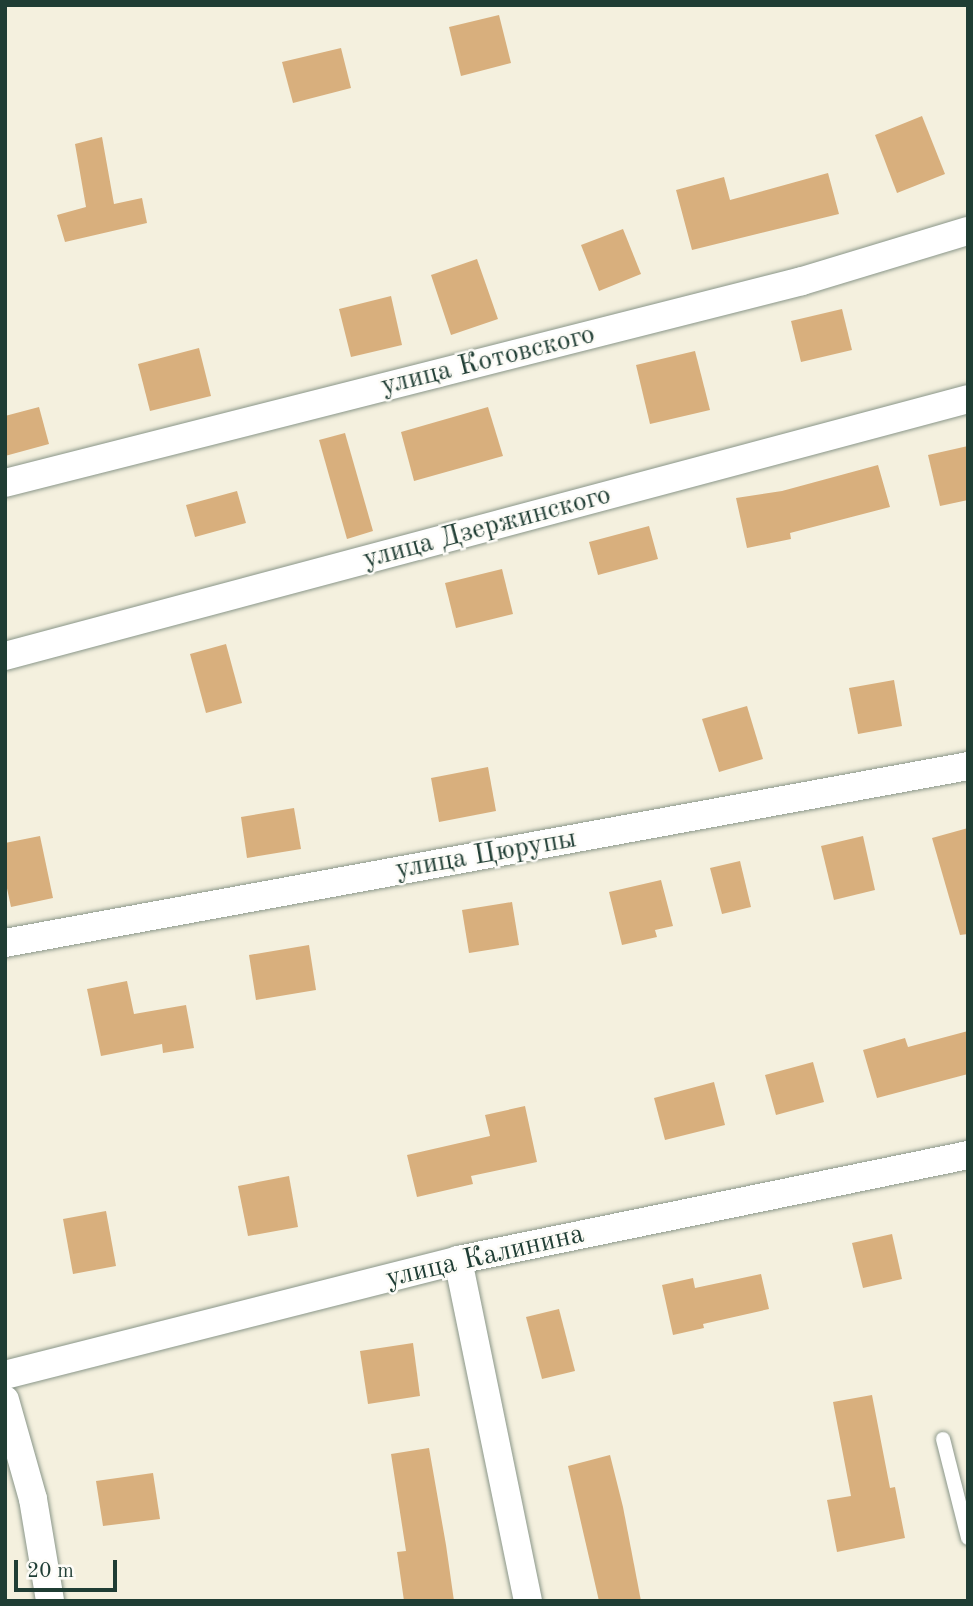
<!DOCTYPE html>
<meta charset="utf-8">
<style>
body{margin:0}
#map{position:relative;width:973px;height:1606px;overflow:hidden;background:#f4f0de;font-family:"Old Standard TT",serif}
div>[style]{position:absolute}
.building>*{inset:0;background:#d8af7d}
.roads{filter:drop-shadow(0 0 2px #8a9689) drop-shadow(0 0 2px #8a9689)}
.lane>*{height:14px;margin:-7px;padding:0 7px;transform-origin:7px;border-radius:7px;background:#fff}
.street>*{height:28px;margin:-14px;padding:0 14px;transform-origin:14px;border-radius:14px;background:#fff}
span{translate:-50% -50%;white-space:nowrap;text-align:center;line-height:1.15;-webkit-text-stroke:5px #fdfcf7;paint-order:stroke}
.street-label{font-size:28px;color:#1f3d34}
.frame{position:absolute;inset:0;border:7px solid #1f3d34;pointer-events:none}
.scale{position:absolute;left:14px;top:1560px;width:103px;height:32px;box-sizing:border-box;border:4px solid #1f3d34;border-top:0;padding-left:9px;font-size:21px;line-height:24px;white-space:nowrap;color:#1f3d34;-webkit-text-stroke:5px #fdfcf7;paint-order:stroke}
</style>
<div id="map">
<div class="building">
<i style="clip-path:polygon(499px 15px,511px 63px,461px 76px,449px 27px)"></i>
<i style="clip-path:polygon(341px 48px,351px 88px,293px 103px,282px 62px)"></i>
<i style="clip-path:polygon(922px 116px,945px 174px,897px 193px,875px 135px)"></i>
<i style="clip-path:polygon(102px 137px,114px 204px,142px 198px,147px 223px,65px 242px,57px 215px,86px 207px,75px 144px)"></i>
<i style="clip-path:polygon(828px 173px,839px 214px,692px 250px,676px 190px,724px 177px,730px 200px)"></i>
<i style="clip-path:polygon(623px 229px,641px 274px,599px 291px,581px 245px)"></i>
<i style="clip-path:polygon(477px 259px,498px 319px,451px 335px,431px 275px)"></i>
<i style="clip-path:polygon(391px 296px,402px 345px,351px 357px,339px 309px)"></i>
<i style="clip-path:polygon(842px 309px,852px 350px,801px 362px,791px 321px)"></i>
<i style="clip-path:polygon(199px 348px,211px 396px,150px 411px,138px 364px)"></i>
<i style="clip-path:polygon(695px 351px,710px 410px,650px 424px,636px 365px)"></i>
<i style="clip-path:polygon(39px 407px,49px 444px,5px 456px,5px 416px)"></i>
<i style="clip-path:polygon(488px 407px,503px 456px,414px 481px,401px 432px)"></i>
<i style="clip-path:polygon(345px 433px,373px 531px,347px 539px,319px 440px)"></i>
<i style="clip-path:polygon(968px 446px,968px 500px,940px 506px,928px 455px)"></i>
<i style="clip-path:polygon(878px 465px,890px 507px,790px 533px,791px 539px,747px 548px,736px 498px,782px 491px)"></i>
<i style="clip-path:polygon(237px 491px,246px 523px,195px 537px,186px 505px)"></i>
<i style="clip-path:polygon(649px 526px,658px 559px,598px 575px,589px 542px)"></i>
<i style="clip-path:polygon(502px 569px,513px 614px,456px 628px,445px 583px)"></i>
<i style="clip-path:polygon(226px 644px,242px 703px,206px 713px,190px 654px)"></i>
<i style="clip-path:polygon(894px 680px,902px 726px,858px 734px,849px 688px)"></i>
<i style="clip-path:polygon(747px 706px,763px 759px,719px 772px,702px 719px)"></i>
<i style="clip-path:polygon(488px 767px,496px 811px,439px 822px,431px 778px)"></i>
<i style="clip-path:polygon(294px 808px,301px 849px,247px 858px,241px 817px)"></i>
<i style="clip-path:polygon(968px 828px,968px 934px,960px 935px,932px 838px)"></i>
<i style="clip-path:polygon(40px 836px,53px 898px,11px 907px,5px 879px,5px 843px)"></i>
<i style="clip-path:polygon(863px 836px,875px 890px,834px 900px,821px 846px)"></i>
<i style="clip-path:polygon(740px 861px,751px 907px,722px 914px,710px 868px)"></i>
<i style="clip-path:polygon(661px 880px,673px 926px,655px 930px,657px 937px,622px 945px,609px 892px)"></i>
<i style="clip-path:polygon(512px 902px,519px 945px,469px 953px,462px 910px)"></i>
<i style="clip-path:polygon(309px 945px,316px 990px,256px 1000px,249px 955px)"></i>
<i style="clip-path:polygon(127px 981px,134px 1014px,186px 1005px,194px 1048px,163px 1053px,162px 1044px,101px 1056px,87px 989px)"></i>
<i style="clip-path:polygon(968px 1031px,968px 1074px,877px 1098px,863px 1050px,905px 1038px,908px 1047px)"></i>
<i style="clip-path:polygon(813px 1062px,824px 1102px,776px 1115px,765px 1075px)"></i>
<i style="clip-path:polygon(714px 1082px,725px 1125px,665px 1140px,654px 1098px)"></i>
<i style="clip-path:polygon(525px 1106px,537px 1162px,471px 1176px,473px 1184px,417px 1197px,407px 1155px,490px 1136px,485px 1115px)"></i>
<i style="clip-path:polygon(289px 1176px,298px 1227px,248px 1236px,238px 1186px)"></i>
<i style="clip-path:polygon(106px 1211px,116px 1266px,73px 1274px,63px 1219px)"></i>
<i style="clip-path:polygon(892px 1234px,902px 1279px,863px 1288px,852px 1243px)"></i>
<i style="clip-path:polygon(761px 1274px,769px 1309px,703px 1324px,704px 1328px,673px 1335px,662px 1285px,693px 1278px,695px 1288px)"></i>
<i style="clip-path:polygon(559px 1309px,575px 1371px,542px 1379px,526px 1317px)"></i>
<i style="clip-path:polygon(413px 1343px,420px 1396px,368px 1404px,360px 1351px)"></i>
<i style="clip-path:polygon(872px 1395px,890px 1488px,895px 1487px,905px 1538px,837px 1552px,827px 1500px,851px 1496px,833px 1402px)"></i>
<i style="clip-path:polygon(429px 1448px,446px 1545px,454px 1601px,404px 1601px,397px 1552px,406px 1551px,391px 1454px)"></i>
<i style="clip-path:polygon(610px 1455px,623px 1507px,641px 1601px,599px 1601px,568px 1466px)"></i>
<i style="clip-path:polygon(153px 1473px,160px 1519px,103px 1526px,96px 1481px)"></i>
</div>
<div class="roads">
<div class="lane">
<i style="left:943px;top:1439px;width:102px;rotate:75.8deg"></i>
</div>
<div class="street">
<i style="left:5px;top:483px;width:822px;rotate:-14.22deg"></i>
<i style="left:802px;top:281px;width:173px;rotate:-16.8deg"></i>
<i style="left:5px;top:656px;width:997px;rotate:-14.94deg"></i>
<i style="left:5px;top:943px;width:979px;rotate:-10.41deg"></i>
<i style="left:458px;top:1260px;width:348px;rotate:78.4deg"></i>
<i style="left:5px;top:1375px;width:467px;rotate:-14.2deg"></i>
<i style="left:458px;top:1260px;width:521px;rotate:-11.63deg"></i>
<i style="left:5px;top:1400px;width:103px;rotate:74.2deg"></i>
<i style="left:33px;top:1499px;width:103px;rotate:80.5deg"></i>
</div>
</div>
<div class="street-label">
<span style="left:488px;top:361px;rotate:-14deg">улица Котовского</span>
<span style="left:487px;top:528px;rotate:-15deg">улица Дзержинского</span>
<span style="left:486px;top:855px;rotate:-10deg">улица Цюрупы</span>
<span style="left:485px;top:1257px;rotate:-13deg">улица Калинина</span>
</div>
<div class="frame"></div>
<div class="scale">20 m</div>
</div>
